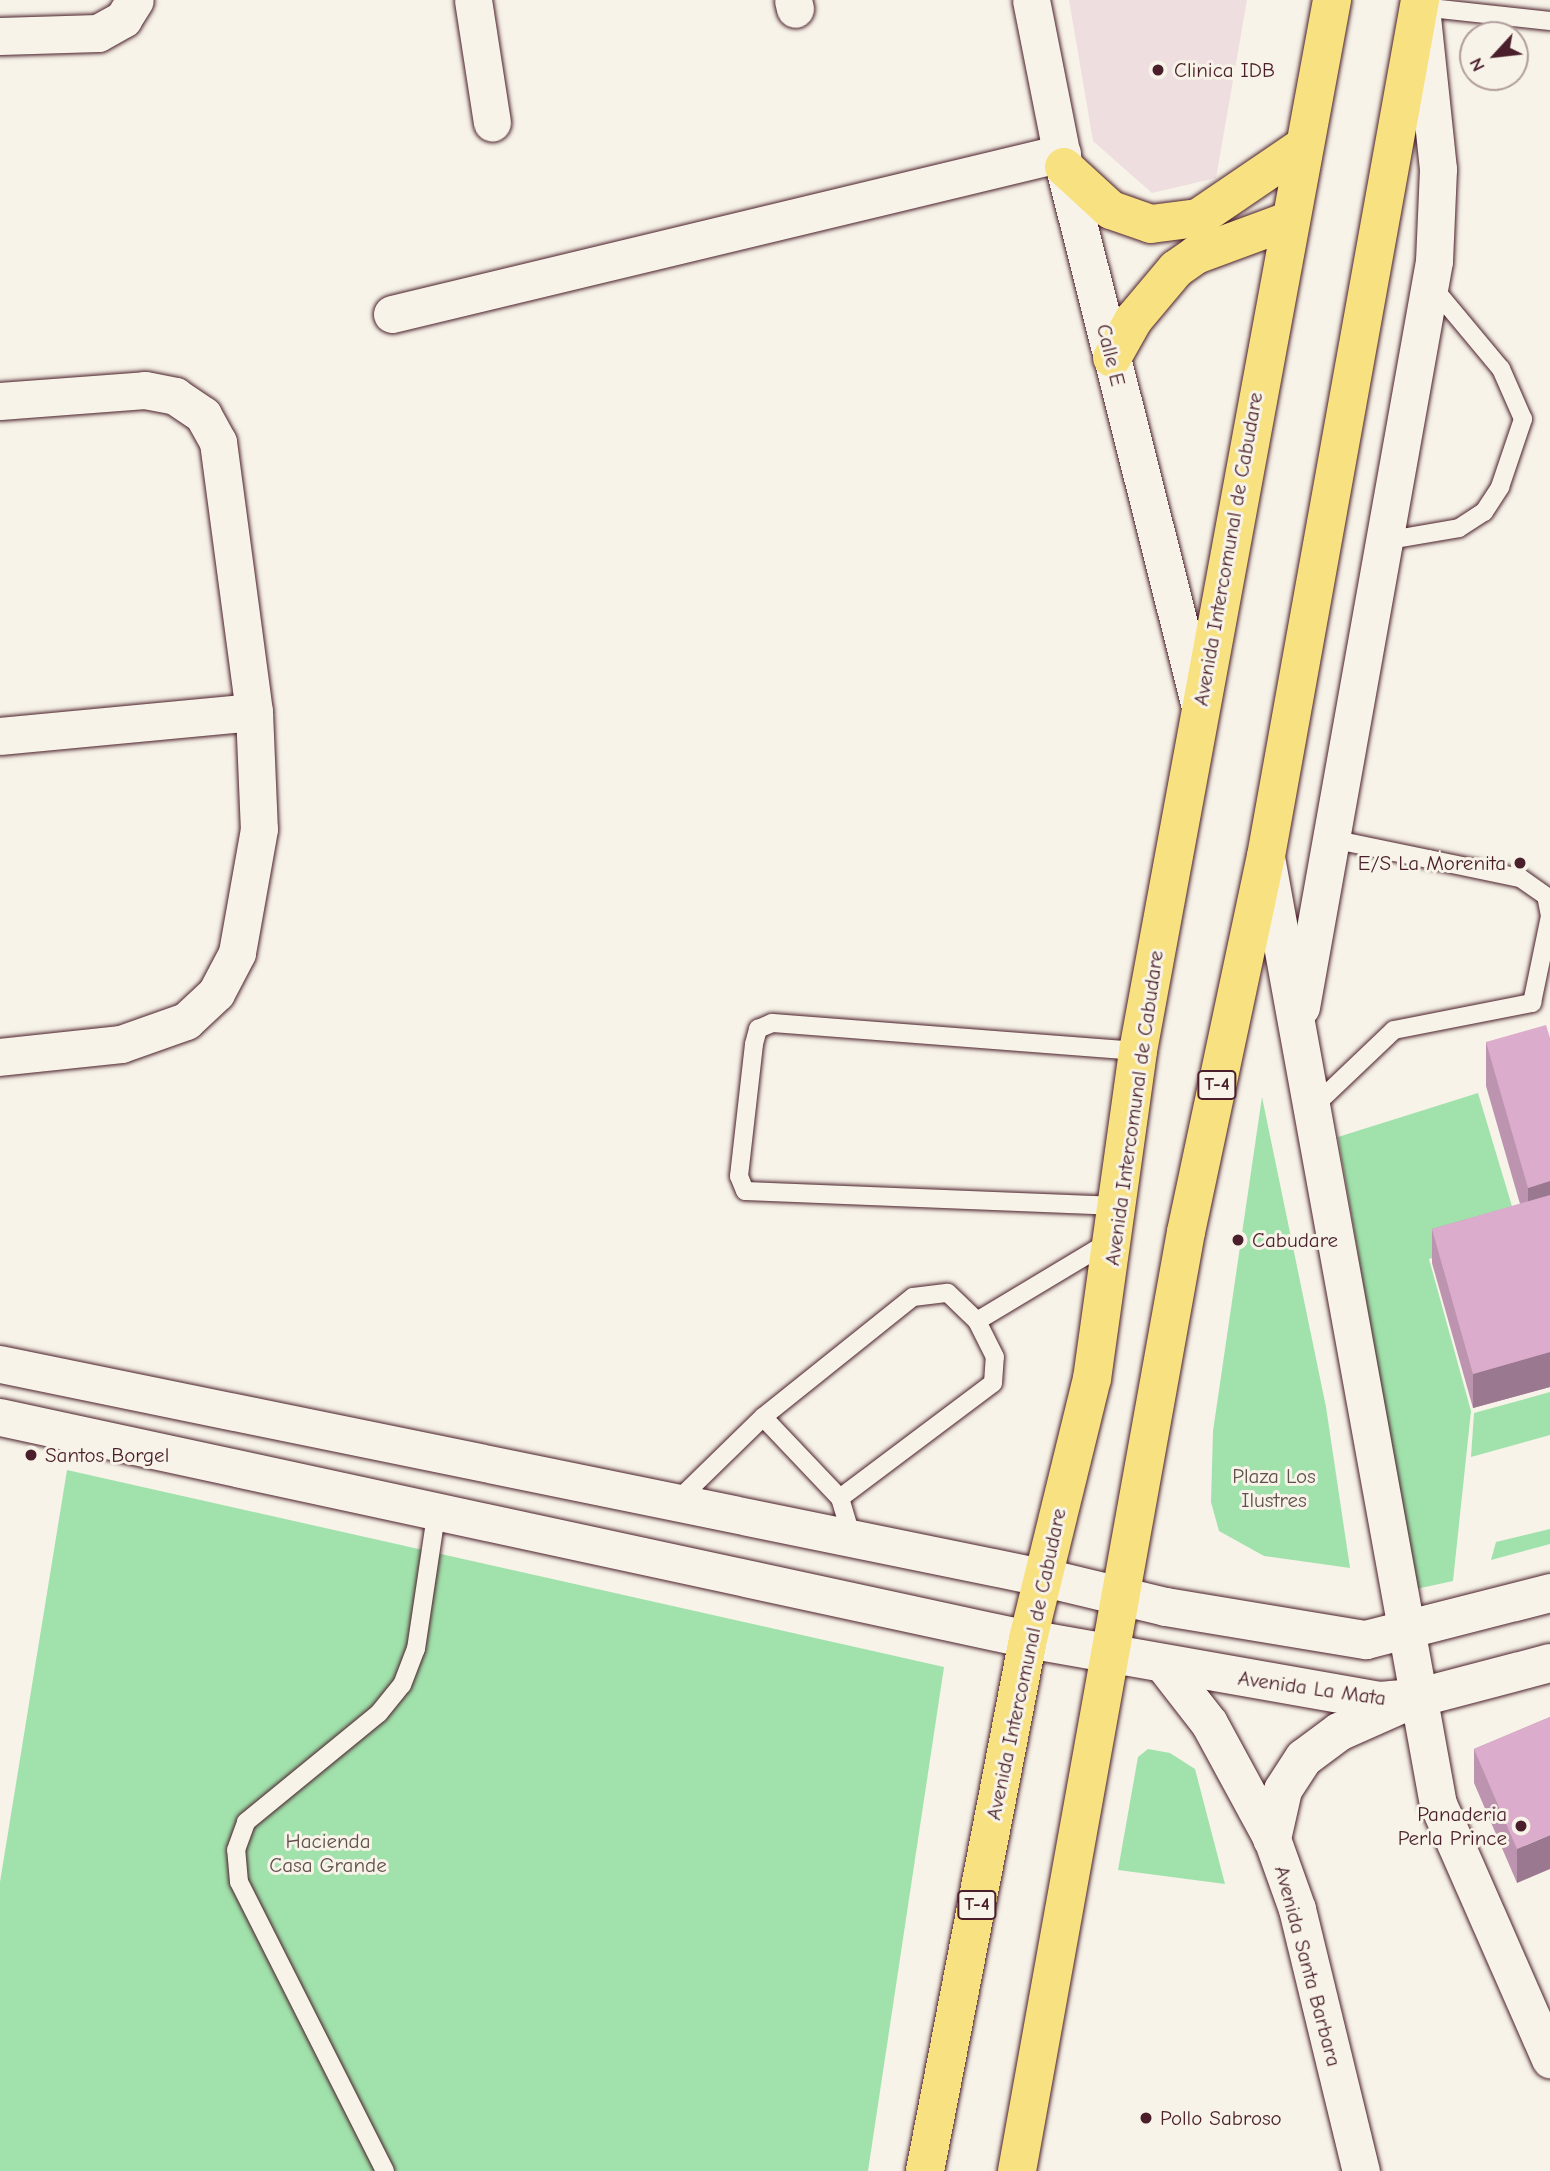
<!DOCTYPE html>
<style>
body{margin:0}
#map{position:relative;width:1550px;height:2171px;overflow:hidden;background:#f7f3e8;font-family:"Comic Neue",sans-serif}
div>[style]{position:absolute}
.built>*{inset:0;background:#efdee0}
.green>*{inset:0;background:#a1e2ac}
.roads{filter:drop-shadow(0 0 2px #4a1f2b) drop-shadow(0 0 2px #4a1f2b)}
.service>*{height:18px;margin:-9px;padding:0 9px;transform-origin:9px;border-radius:9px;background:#f7f3e8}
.minor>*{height:37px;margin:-18.5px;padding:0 18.5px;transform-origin:18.5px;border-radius:18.5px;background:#f7f3e8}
.tertiary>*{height:38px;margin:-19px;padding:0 19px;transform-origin:19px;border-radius:19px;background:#f7f3e8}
.trunk>*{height:38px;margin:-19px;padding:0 19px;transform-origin:19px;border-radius:19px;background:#f8e181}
.wall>*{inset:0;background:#bd94af}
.shaded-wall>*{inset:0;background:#9a788f}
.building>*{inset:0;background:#dcaccc}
.dots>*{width:19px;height:19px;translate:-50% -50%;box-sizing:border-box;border:4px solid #f7f3e8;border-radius:50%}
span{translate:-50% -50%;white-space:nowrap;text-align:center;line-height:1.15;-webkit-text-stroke:6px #f7f3e8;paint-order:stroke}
.shield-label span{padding:2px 5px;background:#f7f3e8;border:2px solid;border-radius:5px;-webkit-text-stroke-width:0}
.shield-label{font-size:19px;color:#4a1f2b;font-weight:700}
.poi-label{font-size:21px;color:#4a1f2b}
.left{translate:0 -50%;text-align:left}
.right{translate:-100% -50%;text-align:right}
.street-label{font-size:21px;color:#4a1f2b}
.park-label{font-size:21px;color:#60504b}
.north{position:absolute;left:1459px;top:21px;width:70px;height:70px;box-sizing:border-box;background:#f7f3e8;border:2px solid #b29e9c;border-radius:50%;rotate:243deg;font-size:19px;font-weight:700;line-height:28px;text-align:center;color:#4a1f2b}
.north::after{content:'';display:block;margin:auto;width:24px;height:32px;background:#4a1f2b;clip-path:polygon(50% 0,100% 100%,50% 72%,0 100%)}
</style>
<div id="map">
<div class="built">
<i style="clip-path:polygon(1069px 0,1247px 0,1216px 178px,1152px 193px,1093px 141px)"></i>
</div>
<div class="green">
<i style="clip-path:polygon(1478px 1093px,1520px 1233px,1429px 1259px,1471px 1411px,1453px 1581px,1416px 1589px,1338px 1137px)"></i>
<i style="clip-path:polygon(1262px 1097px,1326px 1407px,1350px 1568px,1264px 1556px,1219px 1531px,1211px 1502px,1213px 1431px)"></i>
<i style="clip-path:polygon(1550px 1392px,1550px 1435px,1471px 1457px,1474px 1413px)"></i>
<i style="clip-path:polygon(67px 1470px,944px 1667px,868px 2171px,0 2171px,0 1882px)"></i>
<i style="clip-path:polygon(1550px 1529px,1550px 1544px,1491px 1560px,1496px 1542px)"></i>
<i style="clip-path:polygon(1148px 1749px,1170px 1753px,1195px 1769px,1225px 1884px,1118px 1870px,1138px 1757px)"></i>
</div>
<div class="roads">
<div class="service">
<i style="left:1421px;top:7px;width:130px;rotate:6.2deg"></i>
<i style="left:1384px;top:541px;width:76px;rotate:-9.8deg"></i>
<i style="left:1459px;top:528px;width:30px;rotate:-33deg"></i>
<i style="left:1484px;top:512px;width:30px;rotate:-57deg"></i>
<i style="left:1500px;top:487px;width:72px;rotate:-71.3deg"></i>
<i style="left:1523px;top:419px;width:55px;rotate:-113.7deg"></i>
<i style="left:1501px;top:369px;width:109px;rotate:-129.8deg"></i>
<i style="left:1312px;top:1108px;width:113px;rotate:-43.6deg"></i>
<i style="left:1394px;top:1030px;width:141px;rotate:-11.1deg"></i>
<i style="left:1532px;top:1003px;width:89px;rotate:-78.3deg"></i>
<i style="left:1550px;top:916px;width:20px;rotate:-101deg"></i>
<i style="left:1546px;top:896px;width:32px;rotate:-145deg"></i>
<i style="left:1520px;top:878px;width:193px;rotate:-168.3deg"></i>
<i style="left:1118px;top:1206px;width:373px;rotate:-177.7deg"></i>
<i style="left:745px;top:1191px;width:16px;rotate:-112deg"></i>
<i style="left:739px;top:1176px;width:133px;rotate:-83.5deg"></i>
<i style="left:754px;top:1044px;width:16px;rotate:-75deg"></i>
<i style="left:758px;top:1029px;width:15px;rotate:-23deg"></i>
<i style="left:772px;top:1023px;width:367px;rotate:4.4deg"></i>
<i style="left:763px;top:1417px;width:112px;rotate:46.5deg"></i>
<i style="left:676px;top:1502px;width:122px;rotate:-44.3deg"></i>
<i style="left:763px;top:1417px;width:192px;rotate:-38.7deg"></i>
<i style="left:913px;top:1297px;width:35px;rotate:-7deg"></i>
<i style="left:948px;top:1293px;width:40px;rotate:44deg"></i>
<i style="left:977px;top:1321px;width:155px;rotate:-31deg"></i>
<i style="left:852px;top:1538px;width:42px;rotate:-106.7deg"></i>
<i style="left:840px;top:1498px;width:191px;rotate:-36.9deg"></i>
<i style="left:993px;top:1383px;width:26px;rotate:-86deg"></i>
<i style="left:995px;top:1357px;width:40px;rotate:-116.6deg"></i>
<i style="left:385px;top:2171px;width:324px;rotate:-116.8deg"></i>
<i style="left:239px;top:1882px;width:32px;rotate:-95deg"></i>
<i style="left:236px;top:1850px;width:30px;rotate:-70deg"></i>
<i style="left:246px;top:1822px;width:172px;rotate:-39.3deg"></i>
<i style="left:379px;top:1713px;width:36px;rotate:-51deg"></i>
<i style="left:402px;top:1685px;width:39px;rotate:-69deg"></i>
<i style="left:416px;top:1649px;width:143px;rotate:-81.5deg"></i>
</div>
<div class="minor">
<i style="left:473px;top:0;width:124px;rotate:81.2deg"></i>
<i style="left:793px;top:0;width:9px;rotate:77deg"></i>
<i style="left:1031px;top:0;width:170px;rotate:78.8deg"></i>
<i style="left:1064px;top:167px;width:557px;rotate:75.86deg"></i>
<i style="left:0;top:36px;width:98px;rotate:-1.8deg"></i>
<i style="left:98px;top:33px;width:29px;rotate:-29deg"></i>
<i style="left:123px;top:19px;width:22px;rotate:-58deg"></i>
<i style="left:392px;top:314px;width:689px;rotate:-13.51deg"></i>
<i style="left:0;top:401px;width:145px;rotate:-4.3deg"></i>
<i style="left:145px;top:390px;width:31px;rotate:11deg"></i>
<i style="left:175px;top:396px;width:34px;rotate:34deg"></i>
<i style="left:203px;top:415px;width:31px;rotate:61deg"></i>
<i style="left:218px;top:442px;width:272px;rotate:82.4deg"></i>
<i style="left:254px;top:712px;width:117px;rotate:87.6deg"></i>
<i style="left:259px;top:829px;width:126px;rotate:100.1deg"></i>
<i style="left:237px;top:953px;width:45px;rotate:117.7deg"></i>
<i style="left:216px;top:993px;width:41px;rotate:137deg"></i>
<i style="left:186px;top:1021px;width:69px;rotate:160.5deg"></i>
<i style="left:121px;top:1044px;width:122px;rotate:173.9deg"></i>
<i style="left:0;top:736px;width:255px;rotate:-5.4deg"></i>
<i style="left:1266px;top:857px;width:962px;rotate:79.71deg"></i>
<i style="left:1438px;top:1804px;width:279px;rotate:66.3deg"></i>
<i style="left:1301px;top:1007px;width:758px;rotate:-79.89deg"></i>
<i style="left:1434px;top:261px;width:92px;rotate:-87.5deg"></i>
<i style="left:1438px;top:169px;width:153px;rotate:-96deg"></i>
<i style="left:0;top:1364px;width:1063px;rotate:11.56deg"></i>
<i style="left:0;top:1417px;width:1052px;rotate:12.19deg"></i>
<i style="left:1163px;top:1664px;width:75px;rotate:52.1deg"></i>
<i style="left:1209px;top:1723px;width:132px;rotate:61.5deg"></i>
<i style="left:1272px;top:1839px;width:74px;rotate:70.3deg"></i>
<i style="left:1297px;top:1909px;width:270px;rotate:76.3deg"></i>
</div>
<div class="tertiary">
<i style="left:1041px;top:1577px;width:129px;rotate:13.5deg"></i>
<i style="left:1166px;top:1607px;width:203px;rotate:9.4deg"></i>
<i style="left:1366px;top:1640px;width:190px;rotate:-14.3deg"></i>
<i style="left:1028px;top:1639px;width:357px;rotate:10deg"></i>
<i style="left:1380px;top:1701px;width:37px;rotate:-5deg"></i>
<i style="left:1417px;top:1698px;width:138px;rotate:-14.7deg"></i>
<i style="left:1272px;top:1839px;width:50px;rotate:-77.3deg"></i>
<i style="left:1283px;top:1790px;width:38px;rotate:-57deg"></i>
<i style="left:1304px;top:1758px;width:44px;rotate:-36.6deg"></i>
<i style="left:1339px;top:1732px;width:69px;rotate:-24deg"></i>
</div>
<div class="trunk">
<i style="left:1064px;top:167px;width:64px;rotate:42.5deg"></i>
<i style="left:1111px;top:210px;width:42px;rotate:19.3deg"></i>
<i style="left:1151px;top:224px;width:47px;rotate:-7.3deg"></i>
<i style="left:1198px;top:218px;width:125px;rotate:-34.2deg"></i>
<i style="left:1112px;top:358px;width:45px;rotate:-60.6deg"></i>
<i style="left:1134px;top:319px;width:65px;rotate:-50deg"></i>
<i style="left:1176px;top:269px;width:24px;rotate:-35deg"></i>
<i style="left:1196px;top:255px;width:98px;rotate:-20.3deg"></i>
<i style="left:925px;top:2171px;width:542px;rotate:-79.04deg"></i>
<i style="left:1028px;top:1639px;width:268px;rotate:-76.2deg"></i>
<i style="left:1092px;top:1379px;width:331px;rotate:-82deg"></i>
<i style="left:1138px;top:1051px;width:1069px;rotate:-79.54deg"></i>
<i style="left:1017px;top:2171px;width:954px;rotate:-79.8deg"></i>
<i style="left:1186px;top:1232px;width:384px;rotate:-78deg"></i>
<i style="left:1266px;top:856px;width:870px;rotate:-79.8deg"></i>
</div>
</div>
<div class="wall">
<i style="clip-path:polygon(1550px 1038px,1550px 1387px,1473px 1408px,1432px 1263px,1432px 1229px,1520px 1204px,1486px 1086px,1486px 1042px)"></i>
<i style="clip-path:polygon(1550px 1717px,1517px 1883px,1474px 1783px,1474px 1749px)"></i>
</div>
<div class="shaded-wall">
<i style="clip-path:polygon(1550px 1181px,1550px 1226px,1528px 1232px,1528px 1188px)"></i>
<i style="clip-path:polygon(1550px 1352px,1550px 1387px,1473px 1408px,1473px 1374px)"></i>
<i style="clip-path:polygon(1550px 1835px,1550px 1869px,1517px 1883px,1517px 1849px)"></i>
</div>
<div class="building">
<i style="clip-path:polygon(1546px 1025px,1550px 1038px,1550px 1181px,1528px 1188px,1486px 1042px)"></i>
<i style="clip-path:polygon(1550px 1195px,1550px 1352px,1473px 1374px,1432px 1229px)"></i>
<i style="clip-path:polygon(1550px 1717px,1550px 1835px,1517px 1849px,1474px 1749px)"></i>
</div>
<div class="dots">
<i style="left:1158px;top:70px;background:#4a1f2b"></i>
<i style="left:1520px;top:863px;background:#4a1f2b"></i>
<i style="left:1238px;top:1240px;background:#4a1f2b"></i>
<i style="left:31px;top:1455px;background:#4a1f2b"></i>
<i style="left:1521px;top:1826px;background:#4a1f2b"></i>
<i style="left:1146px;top:2118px;background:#4a1f2b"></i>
</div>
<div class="shield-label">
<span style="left:1217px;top:1085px">T-4</span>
<span style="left:977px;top:1905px">T-4</span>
</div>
<div class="poi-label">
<span class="left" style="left:1174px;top:70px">Clinica IDB</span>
<span class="right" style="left:1506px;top:863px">E/S La Morenita</span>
<span class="left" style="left:1252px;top:1240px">Cabudare</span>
<span class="left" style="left:45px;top:1455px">Santos Borgel</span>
<span class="right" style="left:1507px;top:1826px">Panaderia<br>Perla Prince</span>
<span class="left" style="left:1160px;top:2118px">Pollo Sabroso</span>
</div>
<div class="street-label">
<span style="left:1111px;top:355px;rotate:76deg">Calle E</span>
<span style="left:1228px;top:549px;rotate:-80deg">Avenida Intercomunal de Cabudare</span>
<span style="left:1134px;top:1108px;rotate:-82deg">Avenida Intercomunal de Cabudare</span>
<span style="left:1026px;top:1664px;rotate:-78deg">Avenida Intercomunal de Cabudare</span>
<span style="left:1312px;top:1688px;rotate:8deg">Avenida La Mata</span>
<span style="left:1308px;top:1966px;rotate:75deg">Avenida Santa Barbara</span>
</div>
<div class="park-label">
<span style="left:1274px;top:1488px">Plaza Los<br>Ilustres</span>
<span style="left:328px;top:1853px">Hacienda<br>Casa Grande</span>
</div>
<div class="north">N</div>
</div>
